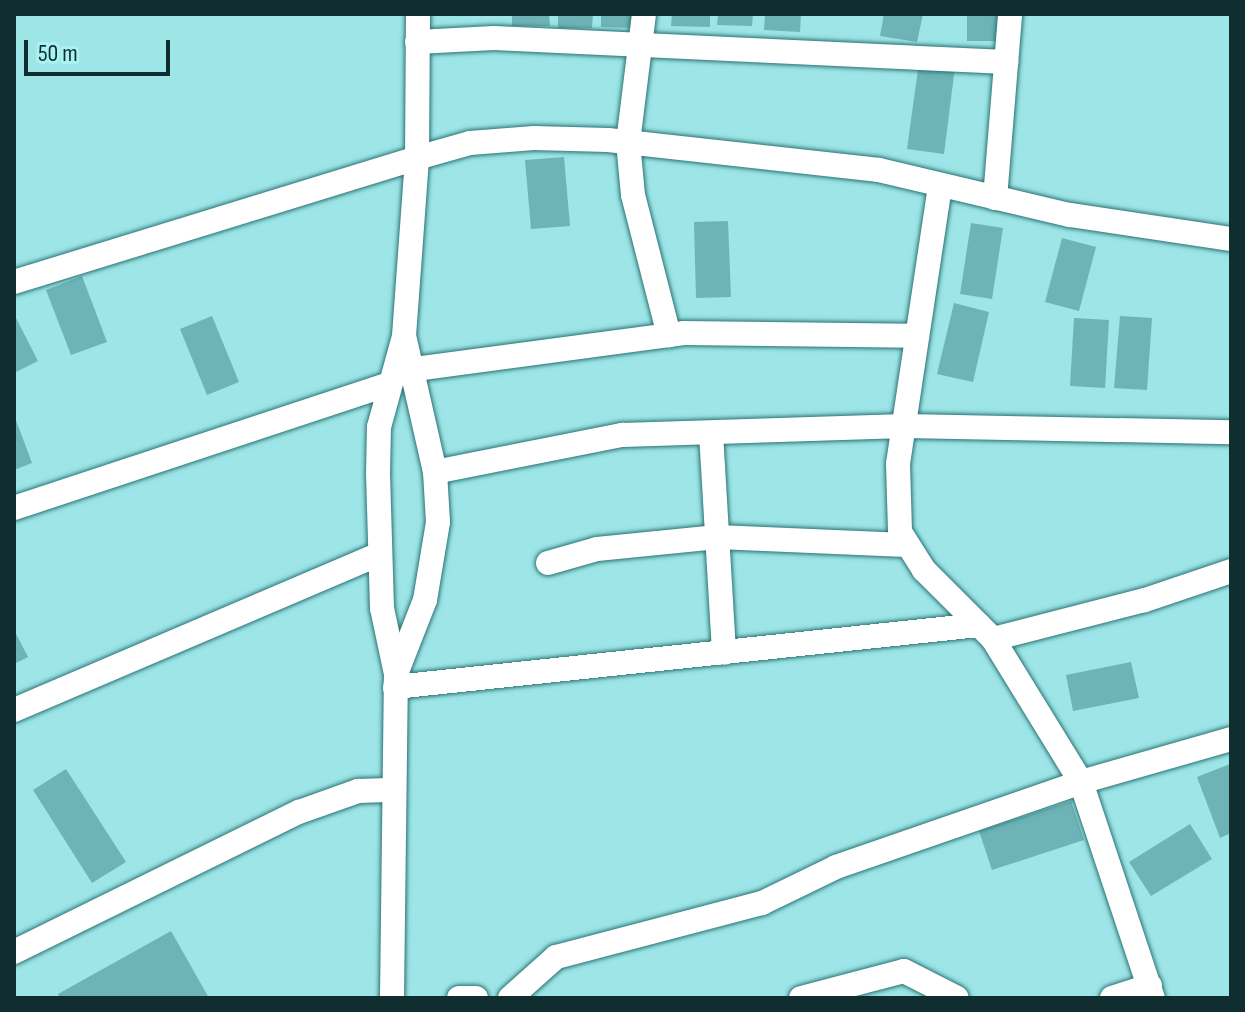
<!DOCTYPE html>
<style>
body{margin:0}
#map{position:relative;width:1245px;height:1012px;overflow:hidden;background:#9de5e7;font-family:"Sofia Sans Condensed",sans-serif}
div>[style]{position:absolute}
.building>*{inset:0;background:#6eb4b6}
.roads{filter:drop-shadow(0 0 2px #2a7375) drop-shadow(0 0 2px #2a7375)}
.minor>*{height:24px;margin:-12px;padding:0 12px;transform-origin:12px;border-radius:12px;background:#fff}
span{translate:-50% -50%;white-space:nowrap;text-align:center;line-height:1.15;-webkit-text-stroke:6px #aaf2f4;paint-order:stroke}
.frame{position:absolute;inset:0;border:16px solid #102e2f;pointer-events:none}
.scale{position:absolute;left:24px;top:40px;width:146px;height:36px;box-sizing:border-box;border:4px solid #102e2f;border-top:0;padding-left:10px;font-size:24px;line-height:28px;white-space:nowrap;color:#102e2f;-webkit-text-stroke:6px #aaf2f4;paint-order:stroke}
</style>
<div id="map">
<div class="building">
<i style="clip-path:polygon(512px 14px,549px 14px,550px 26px,512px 26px)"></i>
<i style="clip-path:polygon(558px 14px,593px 14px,592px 28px,558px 28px)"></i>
<i style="clip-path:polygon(601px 14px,637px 14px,636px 28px,601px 27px)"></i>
<i style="clip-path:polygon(672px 14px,710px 14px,710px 27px,671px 26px)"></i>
<i style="clip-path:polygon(718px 14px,753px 14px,752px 26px,717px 25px)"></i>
<i style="clip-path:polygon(765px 14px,801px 14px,800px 32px,764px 30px)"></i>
<i style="clip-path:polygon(884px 14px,923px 14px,917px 42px,880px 36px)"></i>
<i style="clip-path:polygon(967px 14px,999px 14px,999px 41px,967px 41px)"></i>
<i style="clip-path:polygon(919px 62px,955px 67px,944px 154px,907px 149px)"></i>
<i style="clip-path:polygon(564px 157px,570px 226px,531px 229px,525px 160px)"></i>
<i style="clip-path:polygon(728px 221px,731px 297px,696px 298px,694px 222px)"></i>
<i style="clip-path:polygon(971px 223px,1003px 228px,992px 299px,960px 294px)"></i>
<i style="clip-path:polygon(1062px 238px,1096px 247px,1079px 311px,1045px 302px)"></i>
<i style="clip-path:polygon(82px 276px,107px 342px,71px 355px,46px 290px)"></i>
<i style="clip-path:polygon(954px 303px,989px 312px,973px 382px,937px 374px)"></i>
<i style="clip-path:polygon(14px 314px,38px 361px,14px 373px)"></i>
<i style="clip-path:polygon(212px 316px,239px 382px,207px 395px,180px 329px)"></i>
<i style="clip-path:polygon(1120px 316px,1152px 318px,1147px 390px,1114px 388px)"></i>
<i style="clip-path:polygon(1074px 318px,1109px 320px,1105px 388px,1070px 386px)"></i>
<i style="clip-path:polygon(14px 415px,32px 463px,14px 470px)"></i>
<i style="clip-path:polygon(14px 630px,28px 657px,14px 664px)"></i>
<i style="clip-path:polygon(1131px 662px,1139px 698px,1073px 711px,1066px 675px)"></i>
<i style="clip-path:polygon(1230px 764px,1231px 833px,1220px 838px,1197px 777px)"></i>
<i style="clip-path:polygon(66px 769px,126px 862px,92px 883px,33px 790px)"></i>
<i style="clip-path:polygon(1071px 801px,1084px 840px,992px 870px,979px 831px)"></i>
<i style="clip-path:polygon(1190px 824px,1212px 859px,1151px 896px,1129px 862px)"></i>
<i style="clip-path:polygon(171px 931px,209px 998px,60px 998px,58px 994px)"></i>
</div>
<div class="roads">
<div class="minor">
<i style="left:644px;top:14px;width:129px;rotate:97.1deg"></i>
<i style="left:628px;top:142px;width:53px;rotate:84.6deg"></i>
<i style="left:633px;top:195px;width:145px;rotate:75.6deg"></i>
<i style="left:417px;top:42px;width:77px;rotate:-3deg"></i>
<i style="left:494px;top:38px;width:513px;rotate:2.68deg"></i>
<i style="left:940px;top:186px;width:281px;rotate:98.6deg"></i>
<i style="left:898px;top:464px;width:68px;rotate:88.3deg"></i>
<i style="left:900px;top:532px;width:45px;rotate:57.7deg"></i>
<i style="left:924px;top:570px;width:98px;rotate:45deg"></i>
<i style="left:993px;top:639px;width:168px;rotate:58.4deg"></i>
<i style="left:1081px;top:782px;width:228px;rotate:71.6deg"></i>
<i style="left:995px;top:198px;width:185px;rotate:-85.3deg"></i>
<i style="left:14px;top:282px;width:422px;rotate:-17.1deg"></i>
<i style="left:417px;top:158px;width:55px;rotate:-15.8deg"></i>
<i style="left:470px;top:143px;width:64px;rotate:-4.5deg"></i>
<i style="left:534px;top:138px;width:74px;rotate:1.5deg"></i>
<i style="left:608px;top:140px;width:273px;rotate:6.3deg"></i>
<i style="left:879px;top:170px;width:196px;rotate:13.3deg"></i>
<i style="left:1070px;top:215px;width:163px;rotate:8.5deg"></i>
<i style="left:415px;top:369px;width:271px;rotate:-7.6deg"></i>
<i style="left:684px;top:333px;width:232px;rotate:0.7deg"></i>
<i style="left:711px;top:433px;width:220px;rotate:86.6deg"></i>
<i style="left:435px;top:472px;width:191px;rotate:-11.2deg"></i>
<i style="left:622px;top:435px;width:283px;rotate:-1.8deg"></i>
<i style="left:905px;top:426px;width:326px;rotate:1.1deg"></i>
<i style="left:14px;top:508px;width:394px;rotate:-18.3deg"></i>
<i style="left:548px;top:563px;width:51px;rotate:-15.9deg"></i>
<i style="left:597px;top:549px;width:121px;rotate:-5.7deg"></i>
<i style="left:717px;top:537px;width:189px;rotate:2.4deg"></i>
<i style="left:993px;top:639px;width:157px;rotate:-14.4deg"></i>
<i style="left:1145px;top:600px;width:91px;rotate:-18.6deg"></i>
<i style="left:396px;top:674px;width:67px;rotate:-102deg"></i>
<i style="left:382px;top:608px;width:134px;rotate:-91.7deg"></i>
<i style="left:378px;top:474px;width:47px;rotate:-88.8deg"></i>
<i style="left:379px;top:427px;width:94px;rotate:-74.6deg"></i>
<i style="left:404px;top:336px;width:178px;rotate:-85.8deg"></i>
<i style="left:417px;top:158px;width:144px;rotate:-89.6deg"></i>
<i style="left:395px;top:687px;width:587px;rotate:-6.06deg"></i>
<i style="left:14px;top:710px;width:395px;rotate:-23.1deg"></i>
<i style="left:14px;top:952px;width:318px;rotate:-26.2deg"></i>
<i style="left:299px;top:812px;width:63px;rotate:-19.6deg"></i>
<i style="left:358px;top:791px;width:36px;rotate:-2deg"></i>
<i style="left:392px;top:998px;width:324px;rotate:-89.3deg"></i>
<i style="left:396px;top:674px;width:79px;rotate:-68.6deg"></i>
<i style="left:425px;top:600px;width:79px;rotate:-80.5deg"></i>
<i style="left:438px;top:522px;width:50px;rotate:-93.4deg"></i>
<i style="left:435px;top:472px;width:139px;rotate:-102.8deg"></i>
<i style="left:459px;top:998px;width:17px"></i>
<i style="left:510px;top:998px;width:62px;rotate:-41.7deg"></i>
<i style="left:556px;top:957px;width:213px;rotate:-14.7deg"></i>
<i style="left:762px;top:903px;width:82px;rotate:-25.9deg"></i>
<i style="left:836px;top:867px;width:259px;rotate:-19.1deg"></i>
<i style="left:1081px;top:782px;width:156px;rotate:-16deg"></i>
<i style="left:801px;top:998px;width:106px;rotate:-14.7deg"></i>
<i style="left:904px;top:971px;width:59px;rotate:27deg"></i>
<i style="left:1112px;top:998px;width:40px;rotate:-18deg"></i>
</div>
</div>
<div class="frame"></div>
<div class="scale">50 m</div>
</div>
